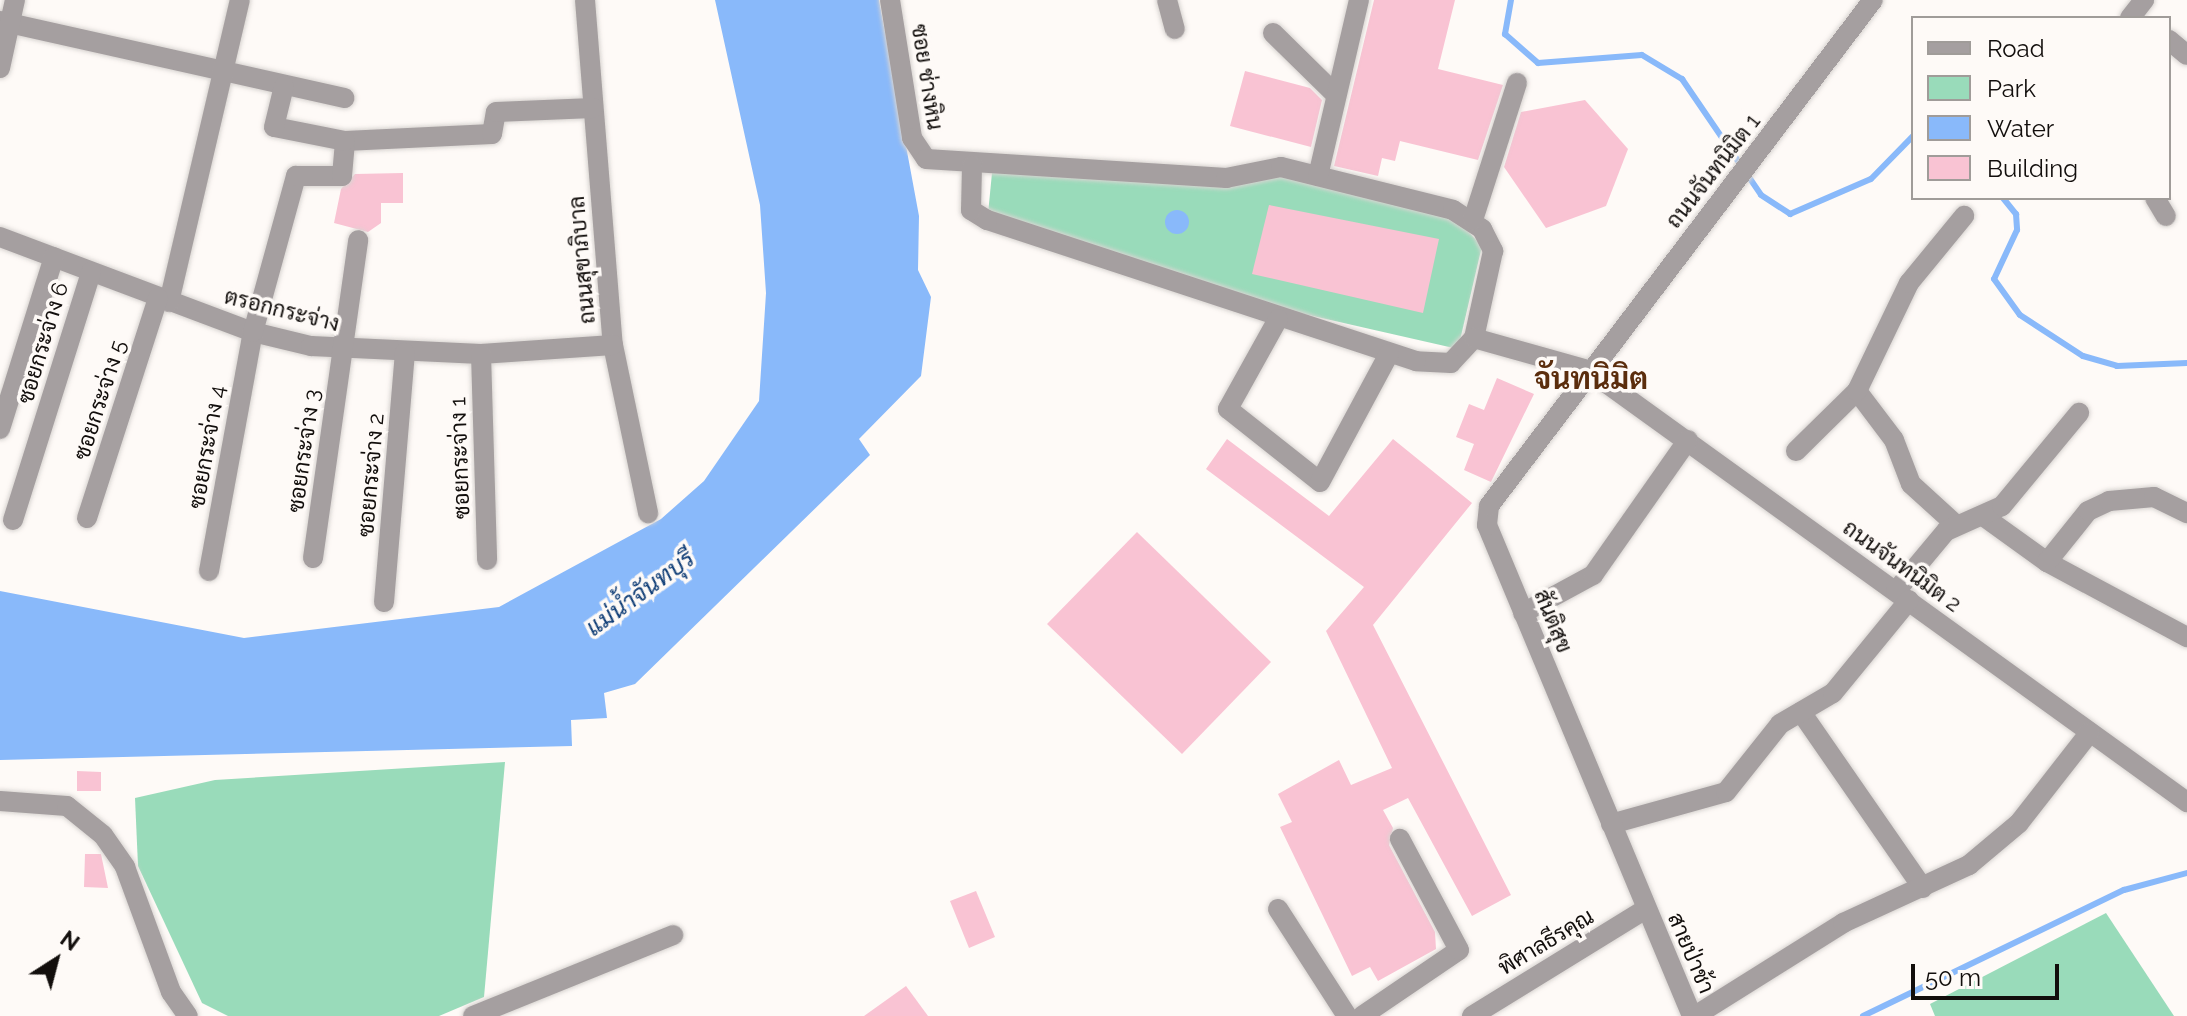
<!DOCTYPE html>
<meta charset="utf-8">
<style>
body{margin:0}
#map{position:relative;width:2187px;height:1016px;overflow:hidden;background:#fefaf7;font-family:Raleway,Sarabun,sans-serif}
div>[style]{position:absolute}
.green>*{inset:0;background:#99dbba}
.water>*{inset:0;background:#89b9fa}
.round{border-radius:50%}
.stream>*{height:6px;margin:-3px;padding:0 3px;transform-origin:3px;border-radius:3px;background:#89b9fa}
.building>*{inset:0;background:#f9c3d3}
.roads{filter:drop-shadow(0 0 2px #d8d4d1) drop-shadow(0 0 2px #d8d4d1)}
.minor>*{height:20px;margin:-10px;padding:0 10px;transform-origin:10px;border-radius:10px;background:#a59fa0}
span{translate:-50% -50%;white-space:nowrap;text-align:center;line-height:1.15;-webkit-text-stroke:7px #fefaf7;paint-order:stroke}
.street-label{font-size:22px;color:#120e0c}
.water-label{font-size:24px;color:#0f3d76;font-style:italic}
.district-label{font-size:30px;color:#5b2d0d;font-weight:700}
.legend{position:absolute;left:1911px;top:16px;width:260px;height:184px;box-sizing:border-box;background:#fefaf7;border:2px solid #a09c99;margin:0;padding:10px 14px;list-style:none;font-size:24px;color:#120e0c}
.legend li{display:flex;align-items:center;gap:16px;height:40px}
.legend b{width:40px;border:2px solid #a09c99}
.north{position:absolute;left:16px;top:920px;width:80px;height:80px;-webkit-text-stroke:6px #fefaf7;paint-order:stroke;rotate:36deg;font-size:22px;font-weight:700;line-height:32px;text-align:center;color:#120e0c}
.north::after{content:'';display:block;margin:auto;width:28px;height:36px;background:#120e0c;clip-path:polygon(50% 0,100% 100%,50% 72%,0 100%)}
.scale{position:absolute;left:1911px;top:964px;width:148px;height:36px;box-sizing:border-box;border:4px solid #120e0c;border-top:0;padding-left:10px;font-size:24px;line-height:28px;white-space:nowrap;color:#120e0c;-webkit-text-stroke:6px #fefaf7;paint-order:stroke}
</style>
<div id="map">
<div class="green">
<i style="clip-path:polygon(992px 173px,1267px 173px,1456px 219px,1482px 246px,1458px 349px,1238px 299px,988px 214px)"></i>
<i style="clip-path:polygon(505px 762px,484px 997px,439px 1016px,228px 1016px,202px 1003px,138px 866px,135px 798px,215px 780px)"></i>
<i style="clip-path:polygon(2106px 913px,2174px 1016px,1935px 1016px,1930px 1004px)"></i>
</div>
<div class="water">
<i style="clip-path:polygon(715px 0,879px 0,919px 216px,918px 270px,931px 297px,921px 376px,859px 439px,870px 455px,635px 684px,604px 693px,607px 718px,571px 720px,572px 746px,0 760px,0 591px,244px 638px,499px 607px,661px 519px,704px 481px,759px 401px,766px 293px,760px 205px)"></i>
<i class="round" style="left:1165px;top:210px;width:24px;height:24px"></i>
</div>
<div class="stream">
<i style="left:1511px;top:0;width:35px;rotate:100deg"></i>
<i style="left:1505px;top:34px;width:44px;rotate:41.3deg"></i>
<i style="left:1538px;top:63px;width:104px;rotate:-4.4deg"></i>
<i style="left:1642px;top:55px;width:47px;rotate:31deg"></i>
<i style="left:1682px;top:79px;width:140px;rotate:55.7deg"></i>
<i style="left:1761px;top:195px;width:35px;rotate:33deg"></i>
<i style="left:1790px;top:214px;width:88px;rotate:-23.4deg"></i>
<i style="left:1871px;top:179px;width:60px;rotate:-45.7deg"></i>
<i style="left:2003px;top:198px;width:21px;rotate:51deg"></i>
<i style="left:2016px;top:214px;width:16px;rotate:86deg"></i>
<i style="left:2017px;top:230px;width:54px;rotate:115.1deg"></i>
<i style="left:1994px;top:279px;width:44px;rotate:54.2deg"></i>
<i style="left:2020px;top:315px;width:75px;rotate:33.1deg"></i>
<i style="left:2083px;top:356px;width:35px;rotate:16deg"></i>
<i style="left:2117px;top:366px;width:70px;rotate:-2.5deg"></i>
<i style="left:1863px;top:1016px;width:290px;rotate:-25.8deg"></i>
<i style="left:2124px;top:890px;width:65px;rotate:-15.1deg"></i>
</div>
<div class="building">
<i style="clip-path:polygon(1374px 0,1455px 0,1438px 69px,1503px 85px,1478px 160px,1400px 141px,1395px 161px,1382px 158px,1378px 176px,1334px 166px)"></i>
<i style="clip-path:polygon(1245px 71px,1310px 88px,1322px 100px,1311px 147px,1230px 126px)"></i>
<i style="clip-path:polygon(1585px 100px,1628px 149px,1606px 206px,1546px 228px,1504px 167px,1521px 112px)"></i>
<i style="clip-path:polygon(403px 173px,403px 203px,381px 203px,381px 223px,368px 232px,334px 223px,341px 189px,355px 174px)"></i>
<i style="clip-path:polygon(1269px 205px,1439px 239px,1423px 313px,1252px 274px)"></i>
<i style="clip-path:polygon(1497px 378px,1534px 394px,1491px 482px,1464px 470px,1474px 444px,1456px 437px,1469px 404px,1484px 410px)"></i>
<i style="clip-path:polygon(1227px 439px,1329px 516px,1393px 439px,1472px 503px,1373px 625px,1511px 895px,1472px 916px,1408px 798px,1383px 810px,1393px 828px,1389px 845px,1435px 932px,1436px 949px,1378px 981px,1370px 967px,1352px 976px,1280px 827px,1292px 822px,1278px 794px,1339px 760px,1351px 785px,1392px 768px,1326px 631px,1364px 587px,1206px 469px)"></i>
<i style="clip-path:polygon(1137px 532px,1271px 662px,1182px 754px,1047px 624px)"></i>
<i style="clip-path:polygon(77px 771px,101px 772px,101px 791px,77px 791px)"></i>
<i style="clip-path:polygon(85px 854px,101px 854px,108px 888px,84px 887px)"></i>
<i style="clip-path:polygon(976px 891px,995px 937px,969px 948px,950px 901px)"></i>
<i style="clip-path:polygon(906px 986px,928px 1016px,864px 1016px)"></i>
</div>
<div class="roads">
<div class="minor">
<i style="left:585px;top:0;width:346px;rotate:85.4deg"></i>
<i style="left:613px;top:345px;width:172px;rotate:78.2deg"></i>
<i style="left:890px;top:0;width:140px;rotate:80.9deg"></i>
<i style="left:912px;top:138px;width:25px;rotate:56deg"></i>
<i style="left:926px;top:159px;width:301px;rotate:3.6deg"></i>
<i style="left:1226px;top:178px;width:56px;rotate:-11.3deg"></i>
<i style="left:1281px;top:167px;width:177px;rotate:14deg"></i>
<i style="left:1453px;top:210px;width:35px;rotate:33deg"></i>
<i style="left:1482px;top:229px;width:25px;rotate:63deg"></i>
<i style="left:1493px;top:251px;width:89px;rotate:102.3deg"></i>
<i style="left:1474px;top:338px;width:34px;rotate:133deg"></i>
<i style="left:1451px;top:363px;width:35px;rotate:-177deg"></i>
<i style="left:1416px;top:361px;width:452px;rotate:-161.8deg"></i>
<i style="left:987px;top:220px;width:19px;rotate:-148deg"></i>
<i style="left:971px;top:210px;width:44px;rotate:-88.7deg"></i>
<i style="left:1167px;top:0;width:30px;rotate:75deg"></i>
<i style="left:2130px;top:18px;width:23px;rotate:-52deg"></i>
<i style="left:0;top:21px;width:353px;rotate:12.6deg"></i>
<i style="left:1273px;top:33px;width:88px;rotate:44.5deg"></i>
<i style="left:2169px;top:40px;width:23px;rotate:40deg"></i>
<i style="left:0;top:68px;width:70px;rotate:-77.6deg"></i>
<i style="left:345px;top:141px;width:147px;rotate:-2.7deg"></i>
<i style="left:492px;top:134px;width:22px;rotate:-80deg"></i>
<i style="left:496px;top:112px;width:97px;rotate:-2.4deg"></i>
<i style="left:1318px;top:176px;width:181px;rotate:-76.9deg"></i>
<i style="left:2155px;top:198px;width:21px;rotate:59deg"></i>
<i style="left:1473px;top:220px;width:144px;rotate:-72.2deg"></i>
<i style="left:0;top:237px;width:270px;rotate:20.6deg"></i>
<i style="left:253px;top:332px;width:60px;rotate:13.6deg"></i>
<i style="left:311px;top:346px;width:170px;rotate:2.7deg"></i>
<i style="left:481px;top:354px;width:132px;rotate:-3.9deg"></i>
<i style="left:169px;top:302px;width:310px;rotate:-76.8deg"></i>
<i style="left:1278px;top:319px;width:103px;rotate:119.1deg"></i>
<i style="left:1228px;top:409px;width:117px;rotate:38.4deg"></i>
<i style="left:1320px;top:482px;width:145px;rotate:-61.7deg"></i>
<i style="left:1474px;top:338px;width:118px;rotate:15.7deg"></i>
<i style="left:1588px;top:370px;width:739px;rotate:35.8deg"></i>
<i style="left:481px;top:354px;width:206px;rotate:88.3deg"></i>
<i style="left:1857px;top:391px;width:61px;rotate:52.9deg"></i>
<i style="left:1894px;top:440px;width:47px;rotate:68.9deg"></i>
<i style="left:1911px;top:484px;width:59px;rotate:42.3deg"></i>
<i style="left:0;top:429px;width:180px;rotate:-72.6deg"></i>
<i style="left:1796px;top:451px;width:86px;rotate:-44.5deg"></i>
<i style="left:1857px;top:391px;width:120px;rotate:-64.3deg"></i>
<i style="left:1909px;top:283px;width:87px;rotate:-50.6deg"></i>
<i style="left:1983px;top:516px;width:79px;rotate:35.7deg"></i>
<i style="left:2047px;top:562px;width:159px;rotate:28.2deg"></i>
<i style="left:87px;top:518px;width:231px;rotate:-72.1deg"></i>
<i style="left:13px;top:520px;width:260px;rotate:-72.5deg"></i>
<i style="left:313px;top:558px;width:321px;rotate:-81.9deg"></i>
<i style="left:2047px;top:562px;width:65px;rotate:-51.2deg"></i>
<i style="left:2088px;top:511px;width:23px;rotate:-25deg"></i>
<i style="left:2109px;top:501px;width:45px;rotate:-5.1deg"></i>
<i style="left:2154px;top:497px;width:37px;rotate:26deg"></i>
<i style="left:209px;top:571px;width:243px;rotate:-79.6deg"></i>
<i style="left:253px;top:332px;width:162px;rotate:-74.6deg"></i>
<i style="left:296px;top:176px;width:46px"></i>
<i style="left:342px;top:176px;width:35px;rotate:-85deg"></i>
<i style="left:345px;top:141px;width:72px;rotate:-168.8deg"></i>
<i style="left:274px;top:127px;width:42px;rotate:-76.3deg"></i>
<i style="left:1896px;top:591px;width:78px;rotate:-50.2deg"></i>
<i style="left:1946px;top:531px;width:61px;rotate:-24.1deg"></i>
<i style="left:2002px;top:506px;width:121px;rotate:-50.4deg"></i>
<i style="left:384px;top:602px;width:250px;rotate:-85.2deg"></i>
<i style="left:1523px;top:613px;width:80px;rotate:-28.5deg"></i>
<i style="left:1593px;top:575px;width:165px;rotate:-54.9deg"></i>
<i style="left:1801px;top:712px;width:214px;rotate:55.3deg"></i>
<i style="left:0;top:801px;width:67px;rotate:4.3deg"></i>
<i style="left:67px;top:806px;width:46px;rotate:38.9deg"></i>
<i style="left:103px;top:835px;width:39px;rotate:55deg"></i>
<i style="left:125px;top:867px;width:133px;rotate:69.8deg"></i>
<i style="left:171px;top:992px;width:29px;rotate:55deg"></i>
<i style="left:1611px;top:824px;width:119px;rotate:-15.5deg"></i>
<i style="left:1726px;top:792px;width:87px;rotate:-51.5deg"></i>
<i style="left:1780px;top:724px;width:61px;rotate:-30.3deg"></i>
<i style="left:1833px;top:693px;width:120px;rotate:-50.7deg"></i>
<i style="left:1278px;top:909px;width:127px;rotate:57.2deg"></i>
<i style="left:473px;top:1016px;width:216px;rotate:-22deg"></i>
<i style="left:1362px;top:1016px;width:117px;rotate:-34.2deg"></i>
<i style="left:1459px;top:950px;width:126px;rotate:-118deg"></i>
<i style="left:1472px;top:1016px;width:204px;rotate:-31.6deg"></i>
<i style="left:1692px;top:1016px;width:532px;rotate:-112.66deg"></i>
<i style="left:1487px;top:525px;width:19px;rotate:-84deg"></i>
<i style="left:1489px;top:506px;width:635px;rotate:-52.81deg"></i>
<i style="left:1695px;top:1016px;width:175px;rotate:-32.1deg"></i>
<i style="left:1843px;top:923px;width:139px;rotate:-24.7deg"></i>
<i style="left:1969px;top:865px;width:65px;rotate:-40deg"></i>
<i style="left:2019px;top:823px;width:115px;rotate:-52deg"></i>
</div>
</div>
<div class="street-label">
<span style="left:927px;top:77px;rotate:81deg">ซอย ช่างหิน</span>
<span style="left:1713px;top:171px;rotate:-52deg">ถนนจันทนิมิต 1</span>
<span style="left:582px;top:260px;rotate:-95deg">ถนนสุขาภิบาล</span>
<span style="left:282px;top:310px;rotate:14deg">ตรอกกระจ่าง</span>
<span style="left:43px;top:343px;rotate:-73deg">ซอยกระจ่าง 6</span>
<span style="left:100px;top:400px;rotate:-72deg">ซอยกระจ่าง 5</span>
<span style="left:207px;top:447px;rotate:-80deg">ซอยกระจ่าง 4</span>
<span style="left:304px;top:451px;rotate:-82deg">ซอยกระจ่าง 3</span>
<span style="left:460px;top:458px;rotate:-92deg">ซอยกระจ่าง 1</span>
<span style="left:371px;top:475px;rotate:-85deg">ซอยกระจ่าง 2</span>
<span style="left:1902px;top:566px;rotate:36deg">ถนนจันทนิมิต 2</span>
<span style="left:1553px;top:621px;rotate:68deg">สันติสุข</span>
<span style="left:1546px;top:942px;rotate:-31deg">พิศาลธีรคุณ</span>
<span style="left:1691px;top:953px;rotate:67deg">สายป่าช้า</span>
</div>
<div class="water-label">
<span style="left:640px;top:593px;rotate:-36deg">แม่น้ำจันทบุรี</span>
</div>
<div class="district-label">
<span style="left:1591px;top:379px">จันทนิมิต</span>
</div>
<ul class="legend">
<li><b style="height:10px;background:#a59fa0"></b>Road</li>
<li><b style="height:22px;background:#99dbba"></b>Park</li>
<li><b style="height:22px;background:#89b9fa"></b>Water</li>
<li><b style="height:22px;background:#f9c3d3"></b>Building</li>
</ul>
<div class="north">N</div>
<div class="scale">50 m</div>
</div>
